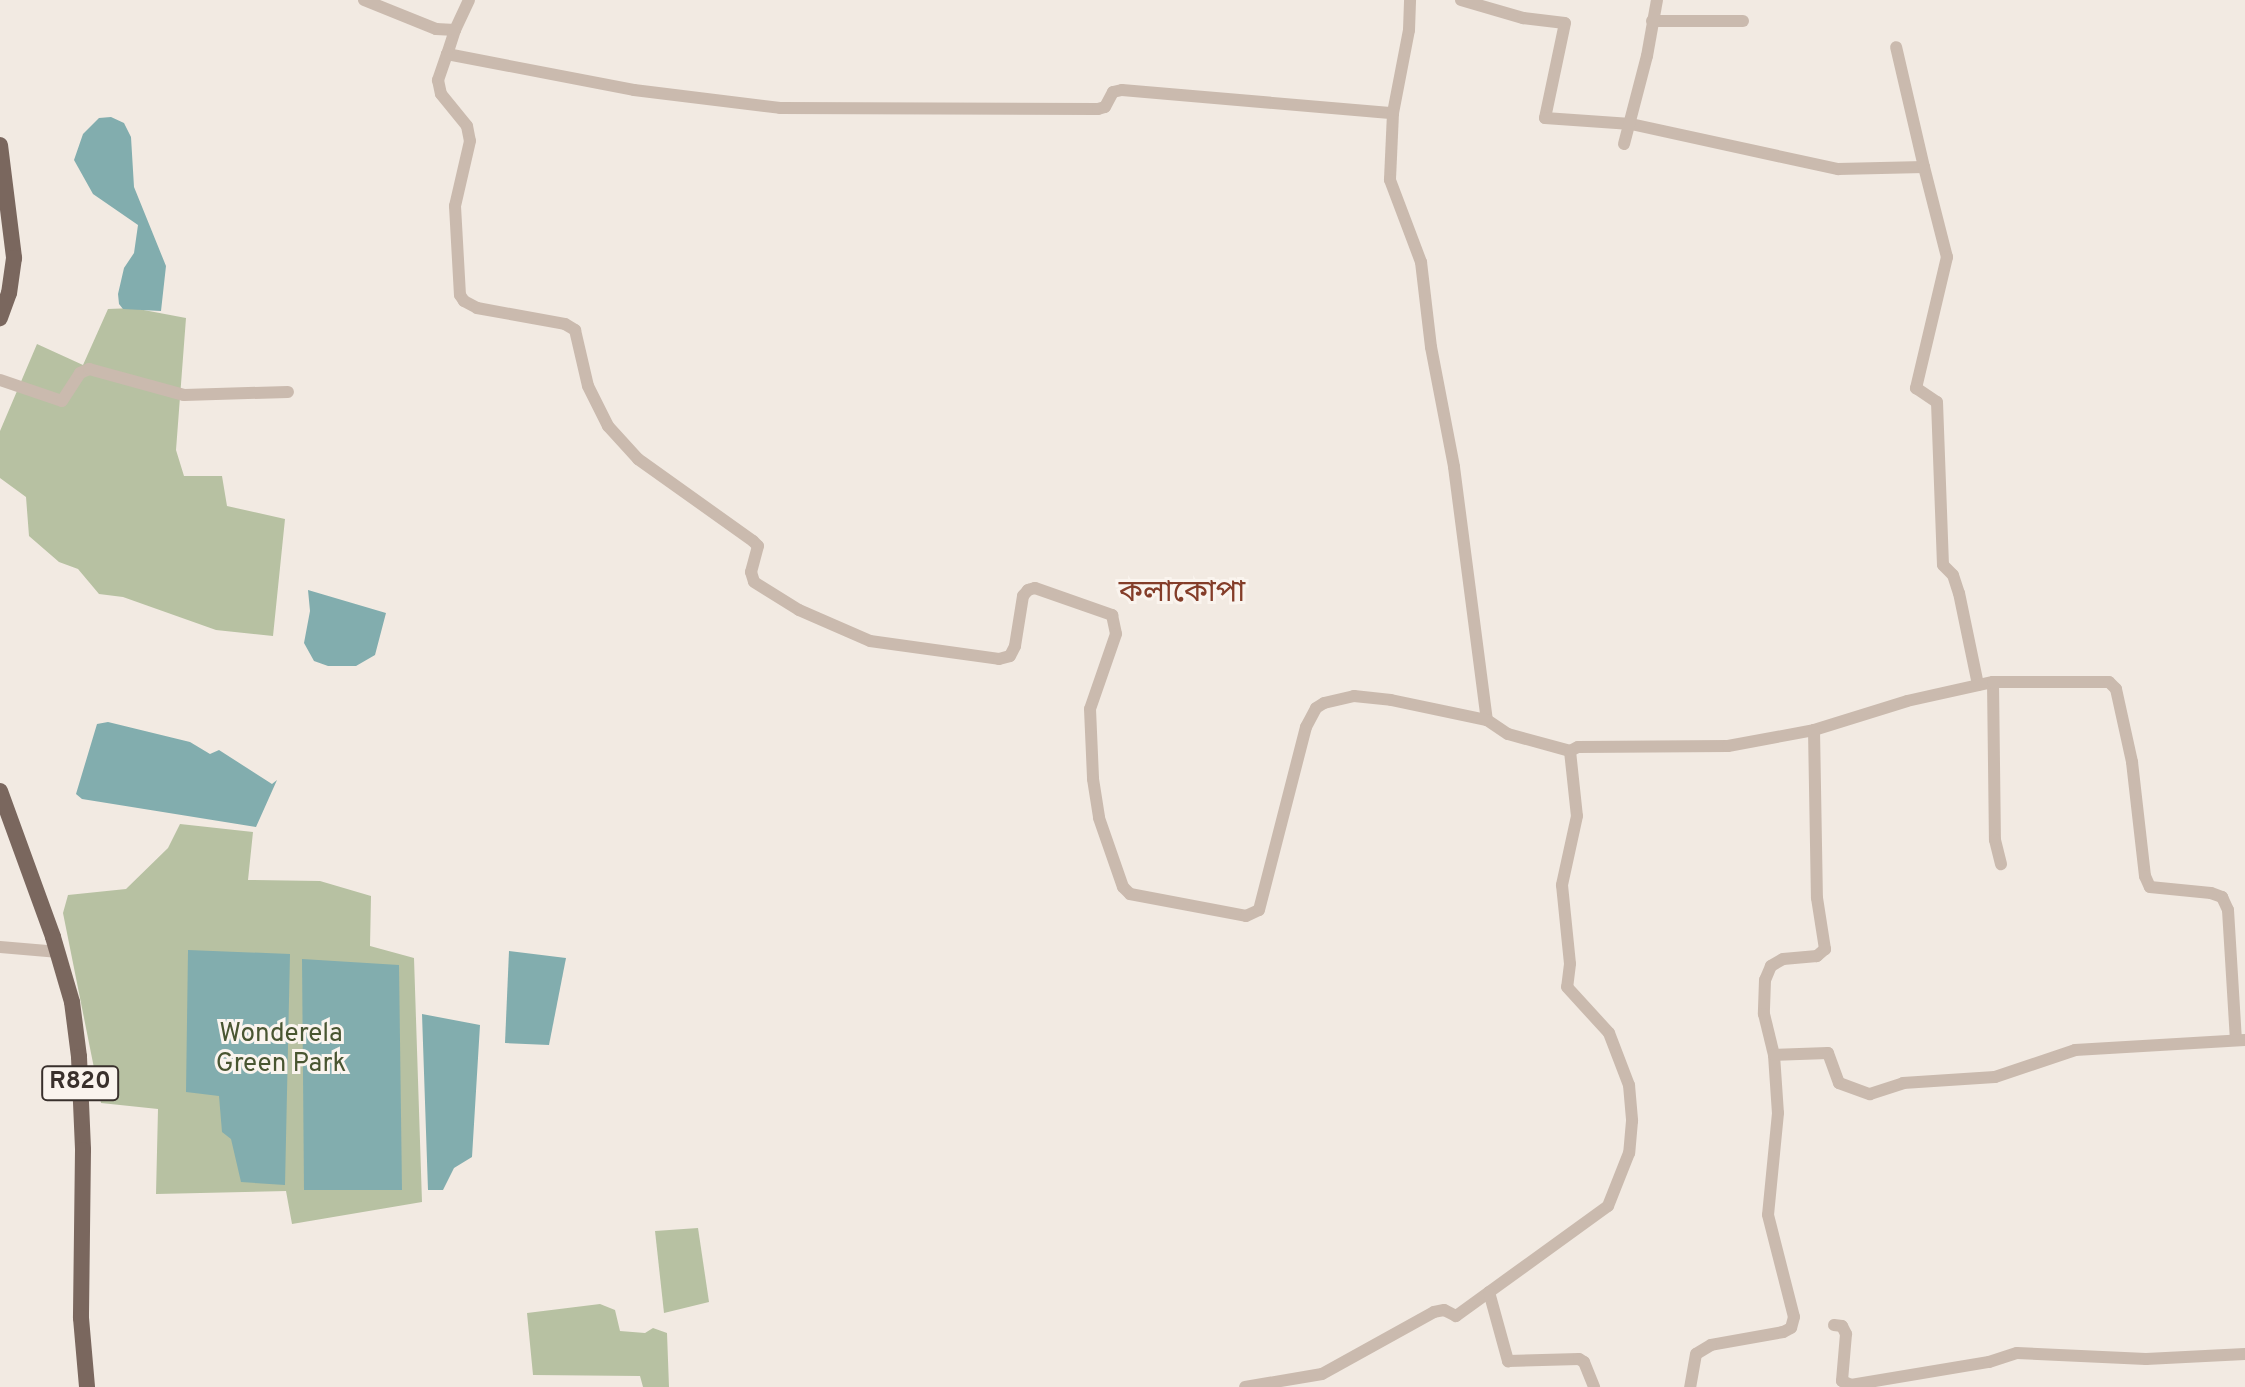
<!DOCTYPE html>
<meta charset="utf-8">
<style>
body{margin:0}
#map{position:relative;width:2245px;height:1387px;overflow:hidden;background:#f2eae2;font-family:Overpass,"Noto Sans Bengali",sans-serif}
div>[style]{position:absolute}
.green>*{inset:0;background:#b7c1a2}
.water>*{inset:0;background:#82adae}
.minor>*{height:12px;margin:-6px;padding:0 6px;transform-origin:6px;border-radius:6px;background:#cabaae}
.major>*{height:16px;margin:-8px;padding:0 8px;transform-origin:8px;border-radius:8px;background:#7a675e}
span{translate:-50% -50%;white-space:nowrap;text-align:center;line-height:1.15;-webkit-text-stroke:6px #faf4ee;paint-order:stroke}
.shield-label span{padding:2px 6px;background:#faf4ee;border:2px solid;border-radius:6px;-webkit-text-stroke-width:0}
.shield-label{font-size:24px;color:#39302c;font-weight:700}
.park-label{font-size:26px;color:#495631}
.quarter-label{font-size:30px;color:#843d29}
</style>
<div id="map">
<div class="green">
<i style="clip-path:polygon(133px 308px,186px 318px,176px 450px,184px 476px,222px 476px,227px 506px,285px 519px,273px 636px,216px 630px,123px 597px,99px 594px,78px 569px,59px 562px,29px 536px,26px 497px,0 478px,0 431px,37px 344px,83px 365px,108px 309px)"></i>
<i style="clip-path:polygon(180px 824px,253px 832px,248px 880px,320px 881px,371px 896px,370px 946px,414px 958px,422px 1202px,292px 1224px,286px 1191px,156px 1194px,158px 1109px,101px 1103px,63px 913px,68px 895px,126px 889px,168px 848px)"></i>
<i style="clip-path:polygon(698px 1228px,709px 1302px,664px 1313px,655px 1231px)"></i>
<i style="clip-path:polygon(600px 1304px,615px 1310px,620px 1331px,645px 1333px,653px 1328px,667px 1333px,669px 1387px,643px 1387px,640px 1376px,533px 1375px,527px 1313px)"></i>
</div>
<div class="water">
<i style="clip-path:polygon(111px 117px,124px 123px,131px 137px,134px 187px,166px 266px,161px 311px,123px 309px,119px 304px,118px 294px,124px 268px,134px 253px,138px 225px,93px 194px,74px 160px,83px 134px,99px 118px)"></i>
<i style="clip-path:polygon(308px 590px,386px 613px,375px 655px,356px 666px,328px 666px,314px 661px,304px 643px,310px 611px)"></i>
<i style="clip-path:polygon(108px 722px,190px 742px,210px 754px,219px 750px,272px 784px,277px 780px,256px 827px,82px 799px,76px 794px,97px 724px)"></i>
<i style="clip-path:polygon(188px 950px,290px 954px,285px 1185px,241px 1182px,231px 1139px,222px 1132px,219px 1096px,186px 1092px)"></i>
<i style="clip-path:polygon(509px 951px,566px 958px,549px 1045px,505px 1043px)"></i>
<i style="clip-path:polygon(302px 959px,399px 965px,402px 1190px,304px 1190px)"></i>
<i style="clip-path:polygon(422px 1014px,480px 1025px,472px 1157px,454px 1168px,443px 1190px,428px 1190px)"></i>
</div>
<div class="minor">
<i style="left:364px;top:0;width:78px;rotate:21.9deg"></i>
<i style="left:436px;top:29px;width:19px;rotate:3deg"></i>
<i style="left:455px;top:30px;width:25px;rotate:108deg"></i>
<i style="left:447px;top:54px;width:190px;rotate:10.9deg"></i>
<i style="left:634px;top:90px;width:147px;rotate:7deg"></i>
<i style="left:780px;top:108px;width:318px;rotate:0.2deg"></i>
<i style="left:1098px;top:109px;width:7px;rotate:-16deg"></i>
<i style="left:1105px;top:107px;width:17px;rotate:-62deg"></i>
<i style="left:1113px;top:92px;width:9px;rotate:-13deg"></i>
<i style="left:1122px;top:90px;width:272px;rotate:4.9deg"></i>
<i style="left:1393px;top:113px;width:67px;rotate:92.6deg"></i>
<i style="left:1390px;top:180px;width:88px;rotate:69.3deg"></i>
<i style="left:1421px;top:262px;width:86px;rotate:83.3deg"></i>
<i style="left:1431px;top:347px;width:122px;rotate:79.1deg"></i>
<i style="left:1454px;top:467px;width:255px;rotate:82.6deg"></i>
<i style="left:1487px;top:720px;width:25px;rotate:34deg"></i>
<i style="left:1508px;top:734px;width:64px;rotate:15.3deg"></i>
<i style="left:1570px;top:751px;width:65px;rotate:83.9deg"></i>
<i style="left:1577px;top:816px;width:71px;rotate:102.3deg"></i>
<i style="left:1562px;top:885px;width:79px;rotate:84.2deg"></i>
<i style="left:1570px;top:964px;width:23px;rotate:97deg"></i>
<i style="left:1567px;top:987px;width:62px;rotate:47.6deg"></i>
<i style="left:1609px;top:1033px;width:56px;rotate:69deg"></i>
<i style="left:1629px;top:1085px;width:36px;rotate:85deg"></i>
<i style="left:1632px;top:1121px;width:32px;rotate:95deg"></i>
<i style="left:1629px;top:1153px;width:57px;rotate:111.6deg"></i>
<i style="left:1608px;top:1206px;width:188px;rotate:144.1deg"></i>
<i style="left:1456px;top:1316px;width:13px;rotate:-153deg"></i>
<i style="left:1444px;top:1310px;width:10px;rotate:169deg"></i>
<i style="left:1434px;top:1312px;width:128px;rotate:151deg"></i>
<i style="left:1322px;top:1374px;width:78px;rotate:170.4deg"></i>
<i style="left:1461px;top:0;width:65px;rotate:16.2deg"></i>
<i style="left:1523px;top:18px;width:42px;rotate:6.8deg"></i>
<i style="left:1565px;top:23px;width:97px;rotate:101.9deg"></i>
<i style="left:1545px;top:118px;width:86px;rotate:4deg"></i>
<i style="left:1631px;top:124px;width:212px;rotate:12.3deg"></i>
<i style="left:1838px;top:169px;width:86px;rotate:-1.3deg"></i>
<i style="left:1924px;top:167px;width:123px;rotate:-103.1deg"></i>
<i style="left:1652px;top:21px;width:91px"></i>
<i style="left:455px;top:30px;width:33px;rotate:-65deg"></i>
<i style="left:447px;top:54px;width:28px;rotate:109deg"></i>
<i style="left:438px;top:80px;width:14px;rotate:78deg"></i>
<i style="left:441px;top:94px;width:41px;rotate:50.9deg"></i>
<i style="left:467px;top:126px;width:15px;rotate:79deg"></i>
<i style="left:470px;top:141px;width:67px;rotate:103deg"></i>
<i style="left:455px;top:206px;width:89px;rotate:86.8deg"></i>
<i style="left:460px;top:295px;width:7px;rotate:56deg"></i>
<i style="left:464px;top:301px;width:15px;rotate:28deg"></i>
<i style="left:477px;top:308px;width:89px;rotate:10.3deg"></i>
<i style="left:565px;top:324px;width:12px;rotate:31deg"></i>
<i style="left:575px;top:330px;width:57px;rotate:76.9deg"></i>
<i style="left:588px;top:386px;width:45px;rotate:63.4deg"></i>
<i style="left:608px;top:426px;width:45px;rotate:47.7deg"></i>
<i style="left:638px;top:459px;width:141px;rotate:35.5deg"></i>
<i style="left:753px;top:541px;width:7px;rotate:45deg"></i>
<i style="left:758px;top:546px;width:27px;rotate:105deg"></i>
<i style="left:751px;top:572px;width:10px;rotate:73deg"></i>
<i style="left:754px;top:582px;width:53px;rotate:31.9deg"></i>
<i style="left:799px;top:610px;width:77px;rotate:23.6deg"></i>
<i style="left:870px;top:641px;width:130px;rotate:7.9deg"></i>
<i style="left:999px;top:659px;width:11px;rotate:-15deg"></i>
<i style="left:1010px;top:656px;width:11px;rotate:-63deg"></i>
<i style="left:1015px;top:646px;width:51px;rotate:-80.9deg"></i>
<i style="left:1023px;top:596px;width:8px;rotate:-50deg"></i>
<i style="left:1028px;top:590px;width:7px;rotate:-16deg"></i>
<i style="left:1035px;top:588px;width:82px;rotate:19.3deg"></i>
<i style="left:1112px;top:615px;width:19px;rotate:78deg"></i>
<i style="left:1116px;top:634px;width:79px;rotate:109.1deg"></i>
<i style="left:1090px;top:709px;width:70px;rotate:87.5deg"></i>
<i style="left:1093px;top:779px;width:39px;rotate:81deg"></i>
<i style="left:1099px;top:818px;width:73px;rotate:70.8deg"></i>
<i style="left:1123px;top:887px;width:10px;rotate:45deg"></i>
<i style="left:1130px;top:894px;width:118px;rotate:10.7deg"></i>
<i style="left:1246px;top:916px;width:14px;rotate:-25deg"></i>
<i style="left:1259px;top:910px;width:189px;rotate:-75.6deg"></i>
<i style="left:1306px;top:727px;width:21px;rotate:-62deg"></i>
<i style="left:1316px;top:708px;width:9px;rotate:-32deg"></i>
<i style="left:1324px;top:703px;width:31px;rotate:-13deg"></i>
<i style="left:1354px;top:696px;width:37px;rotate:6deg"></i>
<i style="left:1391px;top:700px;width:98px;rotate:11.8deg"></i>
<i style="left:1393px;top:113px;width:85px;rotate:-79.1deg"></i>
<i style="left:1409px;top:30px;width:30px;rotate:-88deg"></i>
<i style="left:1624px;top:144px;width:91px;rotate:-75.4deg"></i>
<i style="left:1647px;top:56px;width:57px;rotate:-79.9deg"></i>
<i style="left:1924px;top:167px;width:93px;rotate:75.7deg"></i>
<i style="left:1947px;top:257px;width:135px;rotate:103.3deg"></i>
<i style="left:1916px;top:388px;width:25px;rotate:34deg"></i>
<i style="left:1937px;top:402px;width:163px;rotate:87.9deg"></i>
<i style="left:1943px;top:565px;width:14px;rotate:45deg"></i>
<i style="left:1953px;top:575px;width:19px;rotate:72deg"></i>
<i style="left:1959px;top:593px;width:94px;rotate:78.3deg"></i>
<i style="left:0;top:380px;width:65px;rotate:18.7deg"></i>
<i style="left:62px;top:401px;width:33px;rotate:-57deg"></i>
<i style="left:80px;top:373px;width:10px;rotate:-24deg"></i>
<i style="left:89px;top:369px;width:98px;rotate:15.3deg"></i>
<i style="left:184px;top:395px;width:104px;rotate:-1.7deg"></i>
<i style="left:1993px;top:682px;width:158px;rotate:89.3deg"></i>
<i style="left:1995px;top:840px;width:25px;rotate:76deg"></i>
<i style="left:1814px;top:730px;width:97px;rotate:-17.3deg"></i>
<i style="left:1907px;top:701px;width:88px;rotate:-12.5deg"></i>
<i style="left:1993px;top:682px;width:116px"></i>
<i style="left:2109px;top:682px;width:10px;rotate:45deg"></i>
<i style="left:2116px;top:689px;width:75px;rotate:77.6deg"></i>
<i style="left:2132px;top:762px;width:115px;rotate:83.5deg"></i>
<i style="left:2145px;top:876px;width:12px;rotate:66deg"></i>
<i style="left:2150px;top:887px;width:61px;rotate:5.6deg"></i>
<i style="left:2211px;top:893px;width:12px;rotate:20deg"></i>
<i style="left:2222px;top:897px;width:14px;rotate:65deg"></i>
<i style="left:2228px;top:910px;width:130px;rotate:86.5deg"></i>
<i style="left:1570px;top:751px;width:9px;rotate:-27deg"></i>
<i style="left:1578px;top:747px;width:150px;rotate:-0.4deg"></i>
<i style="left:1728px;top:746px;width:87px;rotate:-10.5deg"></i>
<i style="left:1814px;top:730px;width:168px;rotate:89deg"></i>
<i style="left:1817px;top:898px;width:52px;rotate:81.1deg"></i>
<i style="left:1825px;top:949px;width:11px;rotate:139deg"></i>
<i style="left:1817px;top:956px;width:34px;rotate:175deg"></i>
<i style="left:1783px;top:959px;width:14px;rotate:150deg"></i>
<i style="left:1771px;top:966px;width:15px;rotate:113deg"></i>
<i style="left:1765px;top:980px;width:34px;rotate:92deg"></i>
<i style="left:1764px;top:1014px;width:42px;rotate:76.3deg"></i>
<i style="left:1774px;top:1055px;width:58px;rotate:86.1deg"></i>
<i style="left:1778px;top:1113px;width:102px;rotate:95.6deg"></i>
<i style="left:1768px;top:1215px;width:105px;rotate:75.7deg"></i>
<i style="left:1794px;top:1317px;width:11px;rotate:105deg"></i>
<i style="left:1791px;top:1328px;width:9px;rotate:153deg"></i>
<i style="left:1783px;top:1332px;width:73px;rotate:169.8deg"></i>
<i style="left:1711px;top:1345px;width:17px;rotate:149deg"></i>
<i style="left:1696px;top:1354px;width:34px;rotate:100deg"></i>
<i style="left:0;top:947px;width:59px;rotate:4.8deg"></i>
<i style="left:1774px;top:1055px;width:54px;rotate:-2.1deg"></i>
<i style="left:1828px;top:1053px;width:32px;rotate:70deg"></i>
<i style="left:1839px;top:1083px;width:33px;rotate:20deg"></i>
<i style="left:1870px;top:1094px;width:35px;rotate:-18deg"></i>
<i style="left:1903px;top:1083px;width:92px;rotate:-3.7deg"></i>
<i style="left:1995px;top:1077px;width:84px;rotate:-18.6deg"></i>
<i style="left:2075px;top:1050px;width:170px;rotate:-3.4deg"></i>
<i style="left:1489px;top:1292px;width:72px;rotate:74.6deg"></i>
<i style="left:1508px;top:1361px;width:71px;rotate:-1.6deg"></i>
<i style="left:1579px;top:1359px;width:6px;rotate:31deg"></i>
<i style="left:1584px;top:1362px;width:27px;rotate:68deg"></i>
<i style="left:1834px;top:1325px;width:8px;rotate:7deg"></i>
<i style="left:1842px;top:1326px;width:9px;rotate:63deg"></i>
<i style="left:1846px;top:1334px;width:47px;rotate:94.9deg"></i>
<i style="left:1842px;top:1381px;width:10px;rotate:24deg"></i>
<i style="left:1851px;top:1385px;width:140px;rotate:-9.5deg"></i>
<i style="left:1989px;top:1362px;width:29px;rotate:-18deg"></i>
<i style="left:2017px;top:1353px;width:129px;rotate:2.7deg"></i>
<i style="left:2146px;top:1359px;width:99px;rotate:-2.9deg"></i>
</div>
<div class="major">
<i style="left:0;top:145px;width:114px;rotate:82.9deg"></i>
<i style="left:14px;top:258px;width:35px;rotate:98deg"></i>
<i style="left:9px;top:293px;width:27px;rotate:110deg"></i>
<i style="left:0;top:791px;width:155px;rotate:70deg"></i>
<i style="left:53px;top:937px;width:68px;rotate:73.7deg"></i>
<i style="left:72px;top:1002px;width:55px;rotate:82.7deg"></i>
<i style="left:79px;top:1057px;width:93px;rotate:87.5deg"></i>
<i style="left:83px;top:1150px;width:168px;rotate:90.7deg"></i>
<i style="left:81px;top:1318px;width:69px;rotate:85deg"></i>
</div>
<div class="shield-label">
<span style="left:80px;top:1083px">R820</span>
</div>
<div class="park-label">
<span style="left:281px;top:1050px">Wonderela<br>Green Park</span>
</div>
<div class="quarter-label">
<span style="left:1182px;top:594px">কলাকোপা</span>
</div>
</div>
